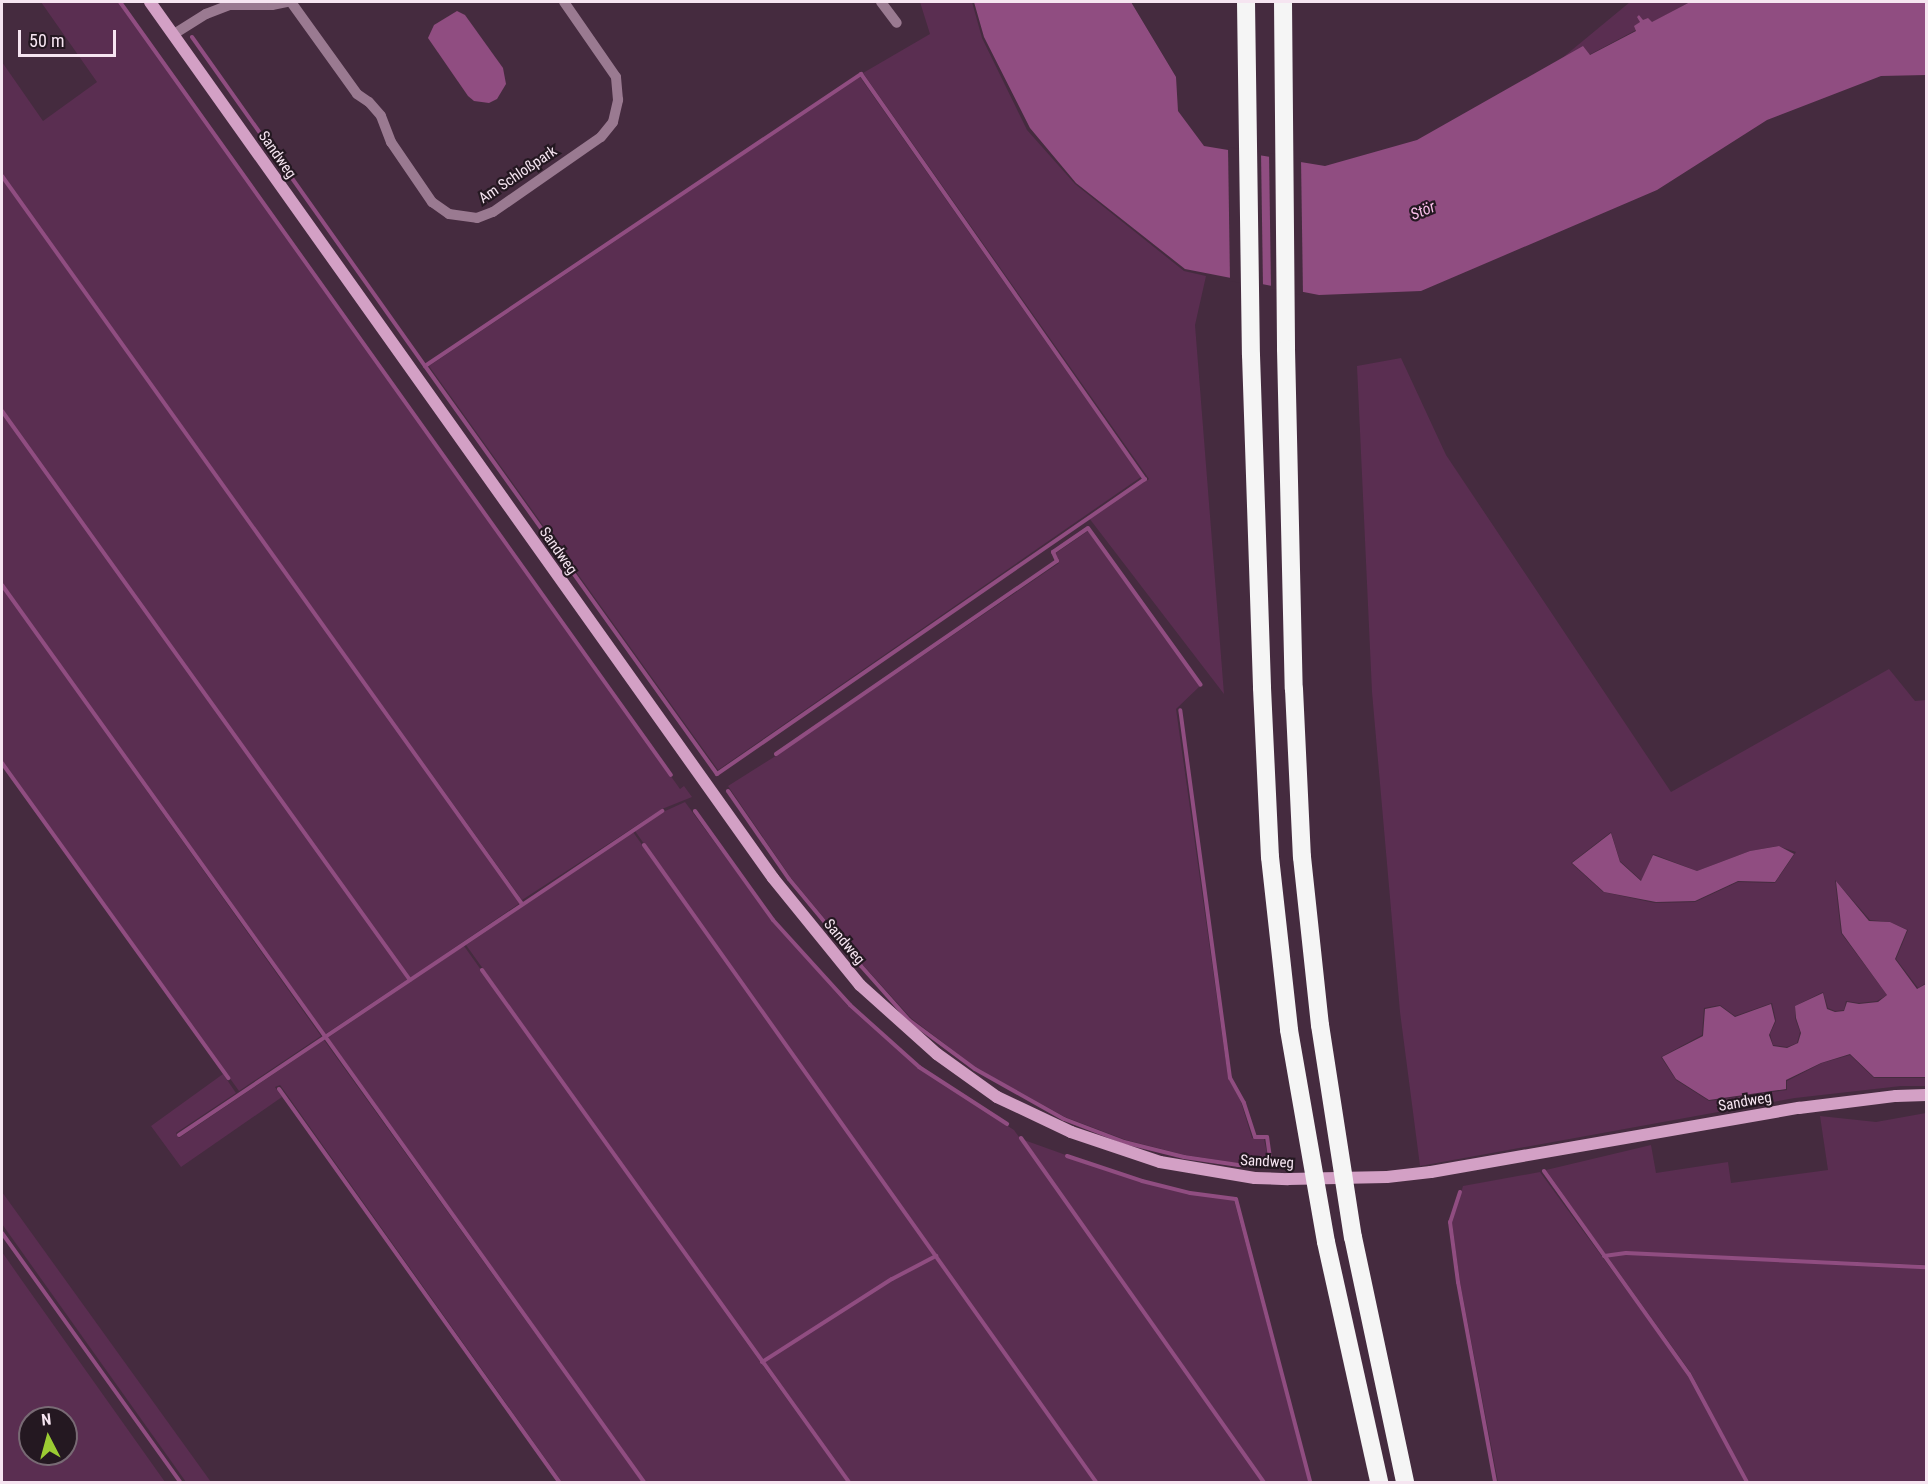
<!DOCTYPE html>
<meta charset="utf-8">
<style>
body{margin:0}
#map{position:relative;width:1928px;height:1484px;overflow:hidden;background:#452b3f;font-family:"Roboto Condensed",sans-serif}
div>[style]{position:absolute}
.green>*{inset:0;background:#5a2e51}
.water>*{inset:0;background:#904d81}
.pier>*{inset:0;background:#452b3f}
.stream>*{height:4px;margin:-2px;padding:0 2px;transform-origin:2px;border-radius:2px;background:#904d81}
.street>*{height:10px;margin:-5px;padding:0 5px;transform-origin:5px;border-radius:5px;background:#9a7a91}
.secondary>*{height:12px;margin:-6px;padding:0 6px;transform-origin:6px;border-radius:6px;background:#d3a0c5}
.highway>*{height:18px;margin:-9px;padding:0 9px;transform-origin:9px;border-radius:9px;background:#f5f5f5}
.highway-bridge>*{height:18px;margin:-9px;padding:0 9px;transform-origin:9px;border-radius:9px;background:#f5f5f5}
span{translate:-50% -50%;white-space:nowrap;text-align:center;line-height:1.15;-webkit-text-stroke:4.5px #241821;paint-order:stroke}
.street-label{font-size:15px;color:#f6e5f1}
.water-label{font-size:16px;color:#f8bee9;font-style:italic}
.frame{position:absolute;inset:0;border:3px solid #f6e5f1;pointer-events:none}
.north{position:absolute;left:18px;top:1406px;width:60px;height:60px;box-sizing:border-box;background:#241821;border:2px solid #786a74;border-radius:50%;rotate:354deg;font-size:16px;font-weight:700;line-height:24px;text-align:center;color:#f6e5f1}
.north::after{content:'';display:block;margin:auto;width:21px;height:27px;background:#9bcb33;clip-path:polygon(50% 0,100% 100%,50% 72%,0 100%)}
.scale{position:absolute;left:18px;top:30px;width:98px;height:27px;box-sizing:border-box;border:3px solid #f6e5f1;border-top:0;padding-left:8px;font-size:18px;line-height:21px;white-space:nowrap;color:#f6e5f1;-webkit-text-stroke:4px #241821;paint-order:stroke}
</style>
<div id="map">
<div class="green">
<i style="clip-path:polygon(41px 2px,119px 2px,680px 789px,684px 786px,692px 797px,662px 809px,522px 900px,2px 175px,2px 62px,43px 121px,97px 82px)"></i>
<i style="clip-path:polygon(920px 2px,972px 2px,982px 38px,1027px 130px,1075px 184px,1184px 271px,1206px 276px,1195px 325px,1224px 694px,1089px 518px,1149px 479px,863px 73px,930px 34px)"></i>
<i style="clip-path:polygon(1630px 2px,1690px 2px,1651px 23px,1643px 21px,1639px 15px,1640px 22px,1636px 30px,1589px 55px,1561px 59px)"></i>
<i style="clip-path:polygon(860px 77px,1141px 477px,718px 770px,429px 366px)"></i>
<i style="clip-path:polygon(2px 179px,520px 903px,410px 978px,2px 409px)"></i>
<i style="clip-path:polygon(evenodd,1401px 358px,1446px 455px,1671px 792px,1889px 669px,1915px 701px,1926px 700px,1926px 983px,1918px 988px,1896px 959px,1908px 930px,1890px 922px,1870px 920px,1835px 880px,1841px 933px,1887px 995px,1877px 1001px,1859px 1003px,1846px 1001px,1844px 1010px,1835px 1011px,1828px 1008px,1823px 992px,1795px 1006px,1795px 1018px,1800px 1032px,1797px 1043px,1787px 1047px,1773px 1045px,1770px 1034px,1776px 1021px,1772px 1003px,1735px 1016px,1720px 1005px,1704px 1008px,1702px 1035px,1661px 1057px,1676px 1080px,1709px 1101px,1787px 1090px,1787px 1081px,1822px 1063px,1850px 1055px,1874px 1078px,1926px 1078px,1926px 1086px,1901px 1086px,1795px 1098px,1420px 1166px,1400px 1012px,1372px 692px,1357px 366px,1401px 358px,1611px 832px,1620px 861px,1642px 881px,1653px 854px,1697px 871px,1750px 851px,1778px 846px,1796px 852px,1775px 883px,1738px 882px,1695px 902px,1655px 903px,1603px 892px,1571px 863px,1611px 832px)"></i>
<i style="clip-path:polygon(2px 412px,408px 979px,324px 1035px,2px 582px)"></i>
<i style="clip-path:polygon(1088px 531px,1200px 686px,1176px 709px,1228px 1077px,1241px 1102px,1252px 1138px,1264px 1139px,1269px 1162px,1238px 1163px,1185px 1155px,1126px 1140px,1065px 1117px,976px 1068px,911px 1018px,863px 965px,791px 878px,728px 786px,774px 757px,1059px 563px,1056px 553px)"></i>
<i style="clip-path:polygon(2px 587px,321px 1036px,239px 1091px,2px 760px)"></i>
<i style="clip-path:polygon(685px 802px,772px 920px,848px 1006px,918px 1068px,1014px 1130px,1263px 1482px,1097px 1482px,635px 831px,663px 812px)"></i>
<i style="clip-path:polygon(633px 832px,934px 1255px,891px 1278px,763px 1360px,466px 945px)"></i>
<i style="clip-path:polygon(464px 946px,761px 1363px,847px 1482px,645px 1482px,326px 1039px)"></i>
<i style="clip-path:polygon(324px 1040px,642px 1482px,562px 1482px,280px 1085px,275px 1087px,282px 1097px,181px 1167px,151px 1126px,223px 1074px,236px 1093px,176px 1133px,179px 1138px)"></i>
<i style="clip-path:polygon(1926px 1113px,1926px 1265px,1626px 1252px,1605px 1254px,1546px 1170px,1651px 1145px,1656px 1173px,1728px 1162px,1731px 1183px,1828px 1170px,1820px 1116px,1876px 1122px)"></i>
<i style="clip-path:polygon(1024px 1140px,1141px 1182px,1189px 1193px,1234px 1200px,1309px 1482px,1266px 1482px)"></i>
<i style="clip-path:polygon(1540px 1172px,1688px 1374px,1745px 1482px,1498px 1482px,1460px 1282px,1452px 1223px,1463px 1186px)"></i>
<i style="clip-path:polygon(2px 1192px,211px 1482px,186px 1482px,2px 1224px)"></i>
<i style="clip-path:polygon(evenodd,2px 1252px,23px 1282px,165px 1482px,2px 1482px,2px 1252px,30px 1418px,66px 1418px,66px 1454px,30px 1454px,30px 1418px)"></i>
<i style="clip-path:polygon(1626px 1254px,1926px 1268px,1926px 1482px,1748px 1482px,1691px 1373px,1607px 1256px)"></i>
<i style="clip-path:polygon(935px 1257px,1094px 1482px,850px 1482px,764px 1362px,892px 1280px)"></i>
</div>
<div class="water">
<i style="clip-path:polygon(974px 2px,1131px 2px,1176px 77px,1178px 111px,1204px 146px,1325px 166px,1417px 140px,1583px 46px,1590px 55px,1636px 31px,1634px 26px,1640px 22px,1637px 17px,1639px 15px,1643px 20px,1648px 18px,1652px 22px,1690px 2px,1926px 2px,1926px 75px,1881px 76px,1767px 120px,1657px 190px,1421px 291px,1319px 295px,1185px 269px,1076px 183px,1030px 128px,984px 37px)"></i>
<i style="clip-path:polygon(457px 11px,465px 15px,503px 68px,506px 84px,497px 99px,489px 103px,474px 101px,468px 96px,428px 38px,434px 25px)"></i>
<i style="clip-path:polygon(1611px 833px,1620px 862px,1641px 881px,1653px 855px,1697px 871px,1750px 851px,1779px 846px,1794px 854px,1775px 882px,1738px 881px,1695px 901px,1656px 902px,1604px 892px,1572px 863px)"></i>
<i style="clip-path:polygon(1836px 881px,1869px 921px,1890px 922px,1907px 930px,1895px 959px,1917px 989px,1926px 984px,1926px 1077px,1874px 1077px,1850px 1054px,1821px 1063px,1786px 1080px,1786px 1089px,1709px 1100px,1676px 1079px,1662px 1057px,1703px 1036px,1705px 1009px,1720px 1006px,1735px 1017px,1771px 1004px,1775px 1021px,1769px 1035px,1773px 1046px,1787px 1048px,1798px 1043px,1801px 1033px,1796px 1018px,1795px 1006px,1823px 993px,1827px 1009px,1835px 1012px,1844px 1011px,1847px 1002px,1859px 1004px,1878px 1002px,1887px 995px,1842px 933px)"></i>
</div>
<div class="pier">
<i style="clip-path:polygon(1228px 147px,1261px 152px,1263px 287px,1230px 281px)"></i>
<i style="clip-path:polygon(1269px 153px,1301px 159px,1303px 295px,1271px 289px)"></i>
</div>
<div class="stream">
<i style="left:120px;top:2px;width:949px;rotate:54.52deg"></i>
<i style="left:192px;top:37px;width:403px;rotate:54.7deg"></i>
<i style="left:861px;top:74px;width:495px;rotate:55deg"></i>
<i style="left:1145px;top:479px;width:520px;rotate:145.42deg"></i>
<i style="left:717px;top:774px;width:502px;rotate:-125.59deg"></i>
<i style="left:425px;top:366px;width:525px;rotate:-33.81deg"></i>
<i style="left:2px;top:176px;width:895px;rotate:54.46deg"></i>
<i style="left:2px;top:411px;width:700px;rotate:54.36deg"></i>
<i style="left:2px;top:585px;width:1103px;rotate:54.41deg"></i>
<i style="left:776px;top:754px;width:341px;rotate:-34.5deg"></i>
<i style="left:1057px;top:561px;width:10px;rotate:-114deg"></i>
<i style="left:1053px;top:552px;width:42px;rotate:-34.4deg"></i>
<i style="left:1088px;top:528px;width:193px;rotate:54.3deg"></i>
<i style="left:2px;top:763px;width:388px;rotate:54.3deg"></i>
<i style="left:728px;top:791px;width:107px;rotate:55.3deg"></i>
<i style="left:789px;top:879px;width:113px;rotate:50.4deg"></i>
<i style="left:861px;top:966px;width:72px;rotate:48.4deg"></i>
<i style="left:909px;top:1020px;width:82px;rotate:36.6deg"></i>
<i style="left:975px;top:1069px;width:102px;rotate:29.3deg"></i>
<i style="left:1064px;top:1119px;width:64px;rotate:21deg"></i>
<i style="left:1124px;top:1142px;width:62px;rotate:14deg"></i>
<i style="left:1184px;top:1157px;width:55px;rotate:8.4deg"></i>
<i style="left:1238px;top:1165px;width:33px"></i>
<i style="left:1271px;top:1165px;width:28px;rotate:-98deg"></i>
<i style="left:1267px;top:1137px;width:12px;rotate:180deg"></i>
<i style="left:1255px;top:1137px;width:36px;rotate:-108deg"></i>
<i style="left:1244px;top:1103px;width:29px;rotate:-119deg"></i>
<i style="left:1230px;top:1078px;width:371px;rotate:-97.7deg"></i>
<i style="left:695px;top:811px;width:134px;rotate:54.4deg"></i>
<i style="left:773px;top:920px;width:115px;rotate:47.8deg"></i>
<i style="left:850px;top:1005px;width:93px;rotate:41.9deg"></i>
<i style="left:919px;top:1067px;width:105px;rotate:32.9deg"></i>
<i style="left:644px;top:845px;width:781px;rotate:54.64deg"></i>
<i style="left:482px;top:970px;width:630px;rotate:54.37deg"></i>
<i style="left:279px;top:1089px;width:483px;rotate:54.5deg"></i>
<i style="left:179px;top:1135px;width:582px;rotate:-33.85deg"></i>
<i style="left:1021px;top:1138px;width:421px;rotate:54.8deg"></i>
<i style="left:1067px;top:1156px;width:79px;rotate:18.4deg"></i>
<i style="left:1142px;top:1181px;width:49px;rotate:14deg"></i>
<i style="left:1190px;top:1193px;width:46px;rotate:7.4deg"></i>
<i style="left:1236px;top:1199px;width:293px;rotate:75.3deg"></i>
<i style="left:1544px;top:1171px;width:249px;rotate:54.5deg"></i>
<i style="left:1689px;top:1374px;width:123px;rotate:61.8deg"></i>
<i style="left:1460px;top:1192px;width:32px;rotate:108deg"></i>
<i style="left:1450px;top:1222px;width:61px;rotate:82.4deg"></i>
<i style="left:1458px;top:1282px;width:203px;rotate:79.5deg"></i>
<i style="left:2px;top:1233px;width:306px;rotate:54.4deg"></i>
<i style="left:1604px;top:1256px;width:22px;rotate:-8deg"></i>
<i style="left:1626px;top:1253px;width:300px;rotate:2.7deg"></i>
<i style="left:762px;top:1362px;width:154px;rotate:-32.6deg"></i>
<i style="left:892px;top:1279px;width:50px;rotate:-27.6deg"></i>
</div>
<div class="street">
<i style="left:291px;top:2px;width:113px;rotate:54.3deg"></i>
<i style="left:357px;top:94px;width:14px;rotate:34deg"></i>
<i style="left:369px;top:102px;width:18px;rotate:49deg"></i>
<i style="left:381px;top:116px;width:28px;rotate:69deg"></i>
<i style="left:391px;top:142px;width:73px;rotate:55.7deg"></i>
<i style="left:432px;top:202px;width:21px;rotate:35deg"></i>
<i style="left:449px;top:214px;width:28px;rotate:8deg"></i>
<i style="left:477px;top:218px;width:17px;rotate:-21deg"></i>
<i style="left:493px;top:212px;width:131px;rotate:-34.8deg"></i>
<i style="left:601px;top:137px;width:19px;rotate:-51deg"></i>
<i style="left:613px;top:122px;width:23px;rotate:-77deg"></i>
<i style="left:618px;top:100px;width:23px;rotate:-95deg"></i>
<i style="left:616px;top:77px;width:91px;rotate:-124.7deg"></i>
<i style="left:881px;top:2px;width:26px;rotate:53deg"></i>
<i style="left:174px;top:34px;width:38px;rotate:-32deg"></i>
<i style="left:206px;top:14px;width:25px;rotate:-21deg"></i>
<i style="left:229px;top:5px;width:43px"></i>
<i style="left:272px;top:5px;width:15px;rotate:-11deg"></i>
</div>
<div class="secondary">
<i style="left:150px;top:2px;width:1075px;rotate:54.58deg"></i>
<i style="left:773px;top:878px;width:138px;rotate:50.9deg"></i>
<i style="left:860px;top:985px;width:103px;rotate:41.9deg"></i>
<i style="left:937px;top:1054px;width:74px;rotate:35.6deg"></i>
<i style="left:997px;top:1097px;width:82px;rotate:25.3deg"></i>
<i style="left:1071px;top:1132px;width:94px;rotate:18.6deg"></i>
<i style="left:1160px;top:1162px;width:96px;rotate:9.6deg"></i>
<i style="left:1255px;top:1178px;width:33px;rotate:2deg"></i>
<i style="left:1288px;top:1179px;width:99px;rotate:-1.2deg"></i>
<i style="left:1387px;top:1177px;width:44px;rotate:-6.5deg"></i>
<i style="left:1431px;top:1172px;width:374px;rotate:-9.9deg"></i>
<i style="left:1799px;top:1108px;width:98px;rotate:-7.1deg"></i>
<i style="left:1896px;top:1096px;width:30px;rotate:-2deg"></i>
</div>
<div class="highway">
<i style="left:1246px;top:2px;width:353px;rotate:89.2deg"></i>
<i style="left:1251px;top:355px;width:333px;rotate:88.1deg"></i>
<i style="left:1353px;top:1237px;width:250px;rotate:78deg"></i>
<i style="left:1326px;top:1242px;width:246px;rotate:77.5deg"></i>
</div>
<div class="highway-bridge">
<i style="left:1283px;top:2px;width:347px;rotate:89.5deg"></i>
<i style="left:1286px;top:349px;width:340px;rotate:88.7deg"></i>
<i style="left:1294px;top:689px;width:168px;rotate:87.3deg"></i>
<i style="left:1302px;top:857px;width:169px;rotate:83.9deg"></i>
<i style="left:1320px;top:1025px;width:215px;rotate:81.2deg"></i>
<i style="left:1262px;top:688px;width:169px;rotate:87.3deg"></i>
<i style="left:1270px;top:857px;width:174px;rotate:83.7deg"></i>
<i style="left:1289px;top:1030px;width:215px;rotate:80.1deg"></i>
</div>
<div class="street-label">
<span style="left:277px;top:155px;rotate:55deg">Sandweg</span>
<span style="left:518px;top:175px;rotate:-34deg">Am Schloßpark</span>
<span style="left:558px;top:551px;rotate:55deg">Sandweg</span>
<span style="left:844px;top:942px;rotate:50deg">Sandweg</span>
<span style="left:1745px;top:1102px;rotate:-10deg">Sandweg</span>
<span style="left:1267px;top:1162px;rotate:3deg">Sandweg</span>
</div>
<div class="water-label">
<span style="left:1423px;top:211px;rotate:-23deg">Stör</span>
</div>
<div class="frame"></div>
<div class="north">N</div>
<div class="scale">50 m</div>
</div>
